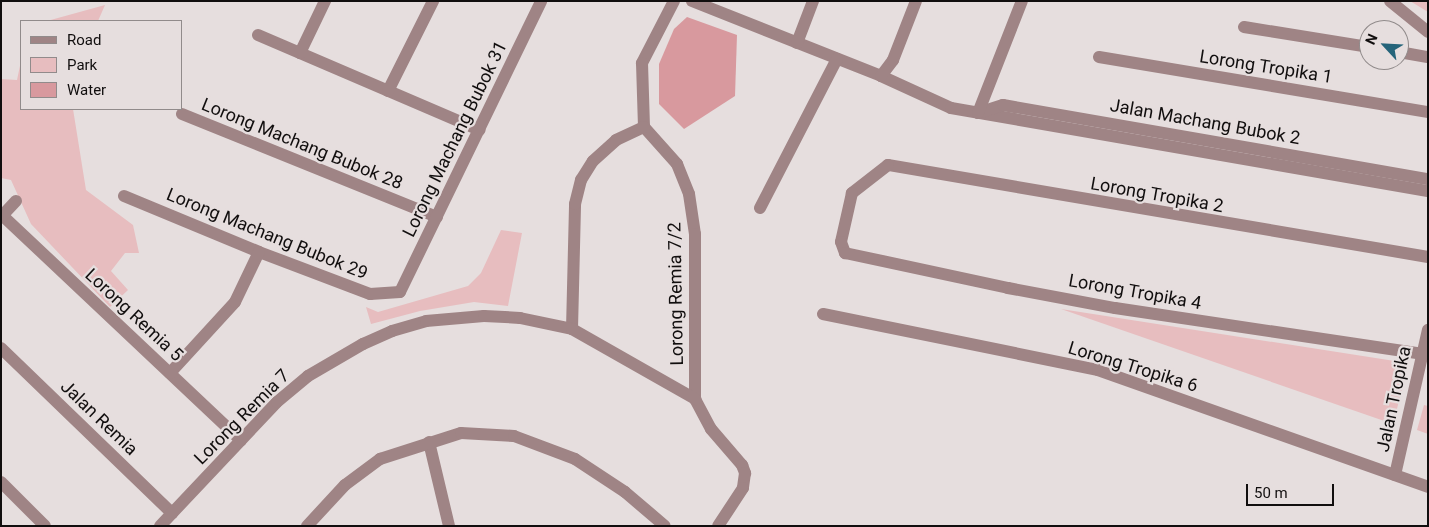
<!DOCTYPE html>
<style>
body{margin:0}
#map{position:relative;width:1429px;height:527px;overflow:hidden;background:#e6dede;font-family:Roboto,sans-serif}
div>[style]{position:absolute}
.green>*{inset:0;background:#e7bdbf}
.water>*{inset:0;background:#d8999e}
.minor>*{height:12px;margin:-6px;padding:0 6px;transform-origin:6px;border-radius:6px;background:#9f8485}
span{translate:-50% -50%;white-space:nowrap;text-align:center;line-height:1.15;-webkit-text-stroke:4.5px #e6dede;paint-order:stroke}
.street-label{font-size:18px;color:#110e0e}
.frame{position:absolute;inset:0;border:2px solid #110e0e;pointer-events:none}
.legend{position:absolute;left:20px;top:20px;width:162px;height:90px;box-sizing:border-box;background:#e6dede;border:1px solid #918b8b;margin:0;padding:6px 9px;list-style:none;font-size:15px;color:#110e0e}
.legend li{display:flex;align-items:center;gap:10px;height:25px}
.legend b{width:25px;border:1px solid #918b8b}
.north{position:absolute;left:1359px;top:20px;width:50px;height:50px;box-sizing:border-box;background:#e6dede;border:1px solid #918b8b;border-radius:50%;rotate:295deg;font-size:14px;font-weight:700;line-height:20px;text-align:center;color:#110e0e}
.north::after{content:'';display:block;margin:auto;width:18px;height:22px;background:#25647a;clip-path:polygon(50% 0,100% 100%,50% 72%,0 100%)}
.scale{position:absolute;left:1246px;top:484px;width:88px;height:22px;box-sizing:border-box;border:2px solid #110e0e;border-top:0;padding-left:6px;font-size:15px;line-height:18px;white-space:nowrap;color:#110e0e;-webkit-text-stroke:4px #e6dede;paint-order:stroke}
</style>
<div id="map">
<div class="green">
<i style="clip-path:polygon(1410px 1px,1428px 1px,1428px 12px)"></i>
<i style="clip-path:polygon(105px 5px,98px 21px,47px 21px)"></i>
<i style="clip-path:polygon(21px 61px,21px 109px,73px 109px,86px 190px,133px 225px,139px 253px,125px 253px,111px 271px,128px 290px,110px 307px,31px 224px,11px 180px,1px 178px,1px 79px,17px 80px)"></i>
<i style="clip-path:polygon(501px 230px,522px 233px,508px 306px,474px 302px,420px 311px,371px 324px,366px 307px,378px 312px,468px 286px,481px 273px)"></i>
<i style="clip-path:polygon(1061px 309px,1401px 362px,1407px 370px,1393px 424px)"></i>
<i style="clip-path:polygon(1424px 405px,1428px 406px,1428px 434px,1417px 430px)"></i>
</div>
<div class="water">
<i style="clip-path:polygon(687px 17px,737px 35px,735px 96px,684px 129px,659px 104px,659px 64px,674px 29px)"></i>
</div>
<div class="minor">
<i style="left:674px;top:1px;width:70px;rotate:117.3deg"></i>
<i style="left:642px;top:63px;width:64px;rotate:88.2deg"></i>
<i style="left:644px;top:127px;width:50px;rotate:48.3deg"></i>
<i style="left:677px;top:164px;width:32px;rotate:68deg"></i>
<i style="left:689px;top:194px;width:40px;rotate:81.5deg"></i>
<i style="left:695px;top:234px;width:165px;rotate:90deg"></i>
<i style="left:695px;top:399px;width:34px;rotate:62deg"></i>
<i style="left:711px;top:429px;width:48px;rotate:49.3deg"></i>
<i style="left:742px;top:465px;width:9px;rotate:69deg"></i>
<i style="left:745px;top:473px;width:15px;rotate:98deg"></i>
<i style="left:743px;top:488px;width:45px;rotate:123.3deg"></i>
<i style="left:692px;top:1px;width:203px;rotate:21.6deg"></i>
<i style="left:881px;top:76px;width:77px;rotate:24.6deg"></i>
<i style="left:951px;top:108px;width:484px;rotate:9.9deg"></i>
<i style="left:1390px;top:1px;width:49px;rotate:39.2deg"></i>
<i style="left:1244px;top:27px;width:127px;rotate:9.1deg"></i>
<i style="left:258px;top:35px;width:241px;rotate:23.2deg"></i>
<i style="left:797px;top:43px;width:45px;rotate:-69.1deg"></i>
<i style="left:1399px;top:52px;width:29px;rotate:10deg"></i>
<i style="left:300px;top:53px;width:58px;rotate:-64.3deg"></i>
<i style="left:1099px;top:57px;width:334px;rotate:9.5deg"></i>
<i style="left:881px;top:76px;width:20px;rotate:-53deg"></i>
<i style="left:893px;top:60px;width:63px;rotate:-68.7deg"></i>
<i style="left:388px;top:91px;width:101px;rotate:-63.4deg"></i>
<i style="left:978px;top:113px;width:26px;rotate:-18deg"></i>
<i style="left:1003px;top:105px;width:431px;rotate:9.9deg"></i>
<i style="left:978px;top:113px;width:120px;rotate:-68.6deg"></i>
<i style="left:182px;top:114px;width:275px;rotate:22deg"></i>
<i style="left:124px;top:196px;width:146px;rotate:22.5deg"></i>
<i style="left:259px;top:252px;width:119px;rotate:20.7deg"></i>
<i style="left:370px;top:294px;width:30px;rotate:-4deg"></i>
<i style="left:400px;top:292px;width:323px;rotate:-64.1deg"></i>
<i style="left:760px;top:208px;width:168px;rotate:-62.7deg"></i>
<i style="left:3px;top:216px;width:327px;rotate:43.3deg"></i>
<i style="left:1px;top:217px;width:22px;rotate:-47deg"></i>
<i style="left:1428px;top:257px;width:548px;rotate:-170.33deg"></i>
<i style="left:888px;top:165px;width:46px;rotate:142.1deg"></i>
<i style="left:852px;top:193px;width:50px;rotate:102.7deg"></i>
<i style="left:841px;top:242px;width:12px;rotate:70deg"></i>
<i style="left:845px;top:253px;width:167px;rotate:12.1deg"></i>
<i style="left:1008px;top:288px;width:109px;rotate:10.6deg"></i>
<i style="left:1115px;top:308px;width:317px;rotate:8.5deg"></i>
<i style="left:823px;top:314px;width:281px;rotate:11.5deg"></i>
<i style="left:1098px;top:370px;width:350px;rotate:19.5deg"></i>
<i style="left:572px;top:329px;width:125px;rotate:-88.6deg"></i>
<i style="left:575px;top:204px;width:25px;rotate:-76deg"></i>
<i style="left:581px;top:180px;width:22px;rotate:-58deg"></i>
<i style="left:593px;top:161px;width:31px;rotate:-42deg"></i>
<i style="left:616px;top:140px;width:31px;rotate:-25deg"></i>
<i style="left:1px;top:348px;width:238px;rotate:44deg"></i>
<i style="left:170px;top:373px;width:96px;rotate:-47.5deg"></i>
<i style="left:235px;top:302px;width:55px;rotate:-64.4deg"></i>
<i style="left:429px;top:442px;width:86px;rotate:76.6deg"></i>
<i style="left:1395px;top:475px;width:149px;rotate:-77.2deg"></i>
<i style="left:1px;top:482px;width:62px;rotate:45deg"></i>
<i style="left:160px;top:526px;width:170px;rotate:-46.7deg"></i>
<i style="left:277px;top:402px;width:40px;rotate:-40deg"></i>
<i style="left:308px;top:376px;width:64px;rotate:-30.2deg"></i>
<i style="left:363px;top:344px;width:32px;rotate:-24deg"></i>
<i style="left:392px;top:331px;width:35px;rotate:-16deg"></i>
<i style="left:426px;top:321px;width:58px;rotate:-4.9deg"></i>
<i style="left:484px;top:316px;width:36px;rotate:3deg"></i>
<i style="left:520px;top:318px;width:53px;rotate:11.9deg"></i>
<i style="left:572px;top:329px;width:142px;rotate:29.6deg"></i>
<i style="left:307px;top:526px;width:56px;rotate:-47.2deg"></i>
<i style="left:345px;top:485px;width:44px;rotate:-36.6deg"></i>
<i style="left:380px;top:459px;width:85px;rotate:-17.8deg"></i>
<i style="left:461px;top:433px;width:53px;rotate:3.2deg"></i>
<i style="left:514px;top:436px;width:65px;rotate:20.7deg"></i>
<i style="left:575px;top:459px;width:60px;rotate:33.4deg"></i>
<i style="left:625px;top:492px;width:52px;rotate:40.4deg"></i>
</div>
<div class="street-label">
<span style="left:1266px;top:67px;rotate:9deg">Lorong Tropika 1</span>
<span style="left:1205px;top:122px;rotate:10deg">Jalan Machang Bubok 2</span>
<span style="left:455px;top:139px;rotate:-64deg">Lorong Machang Bubok 31</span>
<span style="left:302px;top:144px;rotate:22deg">Lorong Machang Bubok 28</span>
<span style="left:1157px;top:195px;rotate:10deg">Lorong Tropika 2</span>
<span style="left:267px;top:234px;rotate:22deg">Lorong Machang Bubok 29</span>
<span style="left:1135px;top:292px;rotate:10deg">Lorong Tropika 4</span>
<span style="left:676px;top:294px;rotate:-91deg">Lorong Remia 7/2</span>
<span style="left:134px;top:315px;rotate:43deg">Lorong Remia 5</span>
<span style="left:1133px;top:367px;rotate:17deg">Lorong Tropika 6</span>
<span style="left:1394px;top:399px;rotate:-78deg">Jalan Tropika</span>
<span style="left:242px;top:417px;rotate:-45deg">Lorong Remia 7</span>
<span style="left:99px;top:418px;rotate:44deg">Jalan Remia</span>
</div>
<div class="frame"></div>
<ul class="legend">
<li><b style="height:6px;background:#9f8485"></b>Road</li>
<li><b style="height:14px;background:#e7bdbf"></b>Park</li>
<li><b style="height:14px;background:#d8999e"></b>Water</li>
</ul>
<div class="north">N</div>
<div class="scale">50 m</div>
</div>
